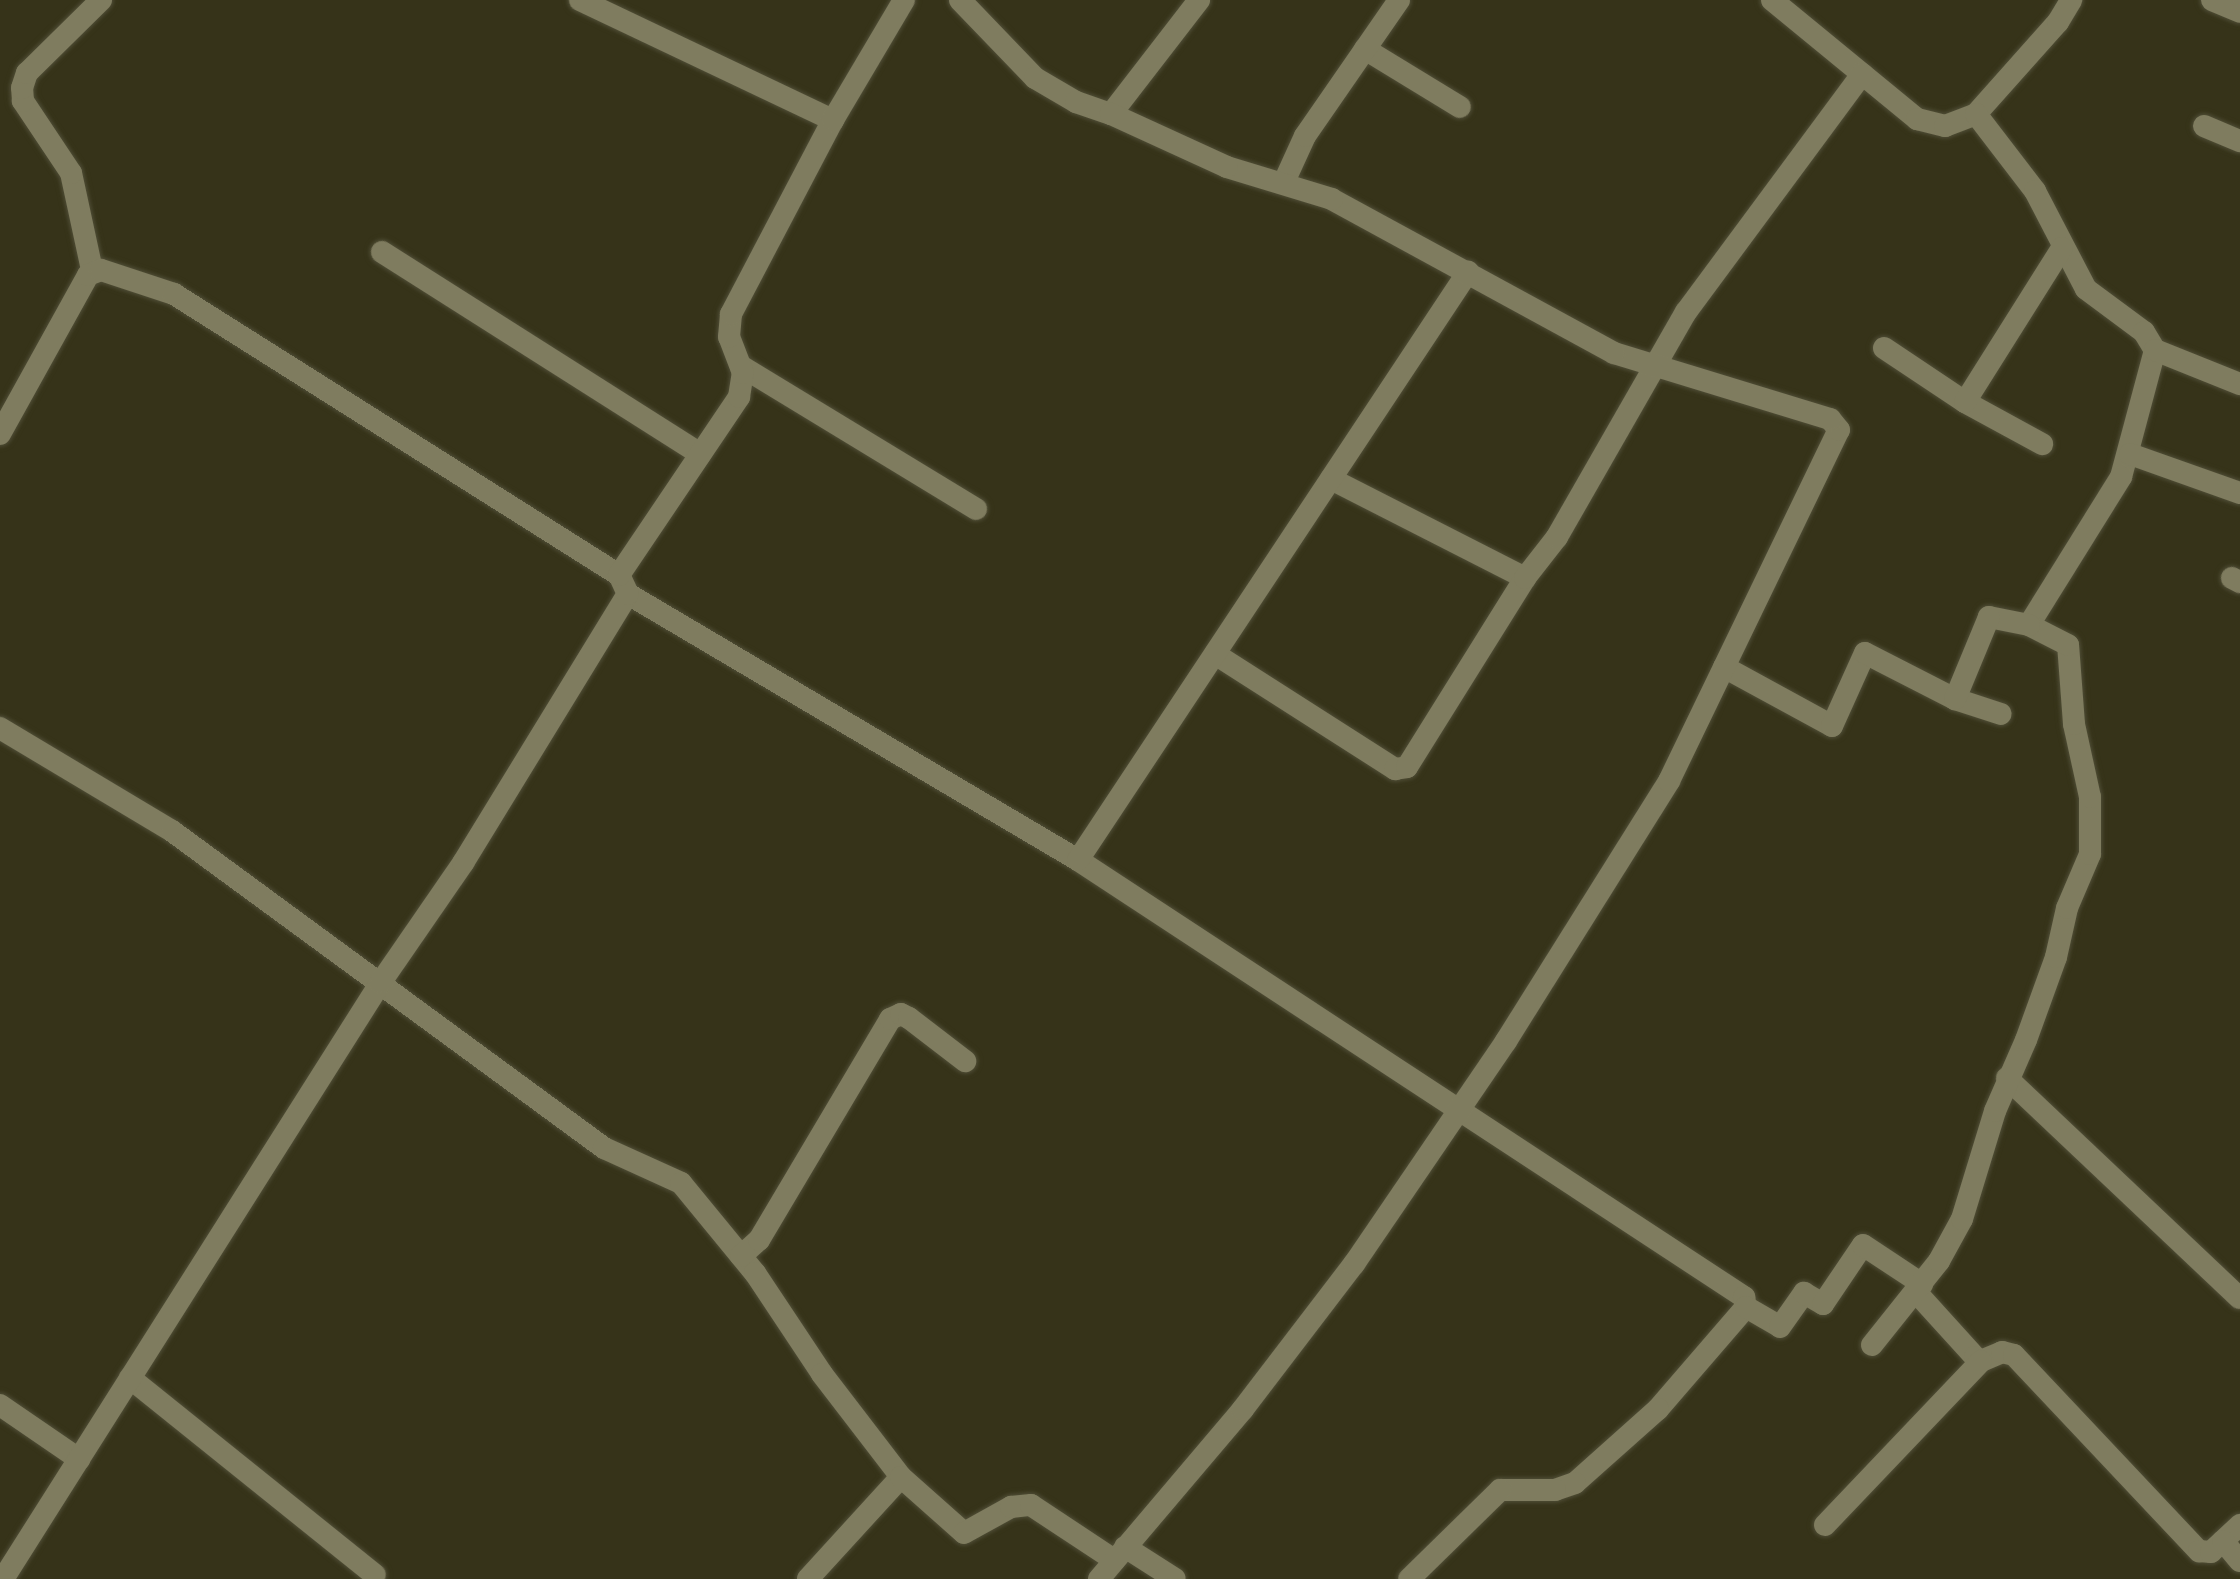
<!DOCTYPE html>
<style>
body{margin:0}
#map{position:relative;width:2240px;height:1579px;overflow:hidden;background:#363319;font-family:"Roboto Serif",serif}
div>[style]{position:absolute}
.roads{filter:drop-shadow(0 0 2px #504e37) drop-shadow(0 0 2px #504e37)}
.minor>*{height:22px;margin:-11px;padding:0 11px;transform-origin:11px;border-radius:11px;background:#7f7c5f}
span{translate:-50% -50%;white-space:nowrap;text-align:center;line-height:1.15;-webkit-text-stroke:10px #2c290f;paint-order:stroke}
</style>
<div id="map">
<div class="roads">
<div class="minor">
<i style="left:580px;top:0;width:280px;rotate:25.4deg"></i>
<i style="left:960px;top:0;width:108px;rotate:46.1deg"></i>
<i style="left:1035px;top:78px;width:48px;rotate:30.3deg"></i>
<i style="left:1076px;top:102px;width:37px;rotate:19deg"></i>
<i style="left:1111px;top:114px;width:144px;rotate:-52.3deg"></i>
<i style="left:1772px;top:0;width:188px;rotate:39.4deg"></i>
<i style="left:1917px;top:119px;width:29px;rotate:14deg"></i>
<i style="left:1945px;top:126px;width:33px;rotate:-21deg"></i>
<i style="left:1976px;top:114px;width:123px;rotate:-48.3deg"></i>
<i style="left:2058px;top:22px;width:26px;rotate:-59deg"></i>
<i style="left:2212px;top:0;width:30px;rotate:23deg"></i>
<i style="left:1365px;top:49px;width:111px;rotate:31.4deg"></i>
<i style="left:1976px;top:114px;width:97px;rotate:52.5deg"></i>
<i style="left:2035px;top:191px;width:110px;rotate:62.5deg"></i>
<i style="left:2086px;top:289px;width:72px;rotate:36.6deg"></i>
<i style="left:2144px;top:332px;width:21px;rotate:59deg"></i>
<i style="left:2155px;top:350px;width:131px;rotate:105deg"></i>
<i style="left:2121px;top:477px;width:174px;rotate:121.9deg"></i>
<i style="left:2204px;top:126px;width:39px;rotate:23deg"></i>
<i style="left:1284px;top:182px;width:51px;rotate:-65.5deg"></i>
<i style="left:1305px;top:136px;width:165px;rotate:-55.3deg"></i>
<i style="left:382px;top:252px;width:377px;rotate:32.4deg"></i>
<i style="left:92px;top:270px;width:99px;rotate:-102.2deg"></i>
<i style="left:71px;top:173px;width:87px;rotate:-123.7deg"></i>
<i style="left:23px;top:101px;width:13px;rotate:-94deg"></i>
<i style="left:22px;top:88px;width:16px;rotate:-72deg"></i>
<i style="left:27px;top:73px;width:104px;rotate:-44.6deg"></i>
<i style="left:1884px;top:348px;width:97px;rotate:33.7deg"></i>
<i style="left:1965px;top:402px;width:88px;rotate:28.6deg"></i>
<i style="left:2155px;top:350px;width:92px;rotate:21.8deg"></i>
<i style="left:741px;top:366px;width:275px;rotate:31.3deg"></i>
<i style="left:1965px;top:402px;width:182px;rotate:-57.8deg"></i>
<i style="left:0;top:434px;width:182px;rotate:-61deg"></i>
<i style="left:88px;top:275px;width:14px;rotate:-21deg"></i>
<i style="left:101px;top:270px;width:77px;rotate:18.2deg"></i>
<i style="left:174px;top:294px;width:526px;rotate:32.27deg"></i>
<i style="left:2130px;top:454px;width:117px;rotate:19.5deg"></i>
<i style="left:1331px;top:479px;width:218px;rotate:27deg"></i>
<i style="left:2232px;top:578px;width:9px;rotate:27deg"></i>
<i style="left:628px;top:594px;width:523px;rotate:30.59deg"></i>
<i style="left:1078px;top:860px;width:797px;rotate:33.27deg"></i>
<i style="left:1744px;top:1297px;width:10px;rotate:79deg"></i>
<i style="left:1746px;top:1307px;width:135px;rotate:130.8deg"></i>
<i style="left:1658px;top:1409px;width:111px;rotate:138.3deg"></i>
<i style="left:1575px;top:1483px;width:21px;rotate:161deg"></i>
<i style="left:1555px;top:1490px;width:55px;rotate:180deg"></i>
<i style="left:1500px;top:1490px;width:127px;rotate:135.6deg"></i>
<i style="left:1215px;top:654px;width:214px;rotate:32.6deg"></i>
<i style="left:1395px;top:769px;width:12px;rotate:-9deg"></i>
<i style="left:1407px;top:767px;width:223px;rotate:-58deg"></i>
<i style="left:1525px;top:578px;width:52px;rotate:-52deg"></i>
<i style="left:1557px;top:537px;width:259px;rotate:-60.2deg"></i>
<i style="left:1686px;top:312px;width:296px;rotate:-53.5deg"></i>
<i style="left:1724px;top:667px;width:123px;rotate:28.6deg"></i>
<i style="left:1832px;top:726px;width:80px;rotate:-65.7deg"></i>
<i style="left:1865px;top:653px;width:101px;rotate:27.1deg"></i>
<i style="left:1955px;top:699px;width:48px;rotate:18.1deg"></i>
<i style="left:0;top:728px;width:200px;rotate:30.9deg"></i>
<i style="left:172px;top:831px;width:536px;rotate:36.27deg"></i>
<i style="left:604px;top:1148px;width:85px;rotate:24.4deg"></i>
<i style="left:681px;top:1183px;width:117px;rotate:50.6deg"></i>
<i style="left:755px;top:1273px;width:121px;rotate:56.4deg"></i>
<i style="left:822px;top:1374px;width:130px;rotate:52.5deg"></i>
<i style="left:901px;top:1477px;width:138px;rotate:132.4deg"></i>
<i style="left:1078px;top:860px;width:706px;rotate:-56.45deg"></i>
<i style="left:2007px;top:1078px;width:320px;rotate:43.4deg"></i>
<i style="left:741px;top:1256px;width:24px;rotate:-42deg"></i>
<i style="left:759px;top:1240px;width:257px;rotate:-59.3deg"></i>
<i style="left:890px;top:1019px;width:12px;rotate:-24deg"></i>
<i style="left:901px;top:1014px;width:9px;rotate:27deg"></i>
<i style="left:909px;top:1018px;width:71px;rotate:37.5deg"></i>
<i style="left:1916px;top:1292px;width:88px;rotate:47.8deg"></i>
<i style="left:1975px;top:1357px;width:7px;rotate:34deg"></i>
<i style="left:1981px;top:1361px;width:23px;rotate:-23deg"></i>
<i style="left:2002px;top:1352px;width:12px;rotate:14deg"></i>
<i style="left:2014px;top:1355px;width:270px;rotate:46.7deg"></i>
<i style="left:2199px;top:1551px;width:12px;rotate:5deg"></i>
<i style="left:2211px;top:1552px;width:40px;rotate:-43deg"></i>
<i style="left:1746px;top:1307px;width:39px;rotate:30deg"></i>
<i style="left:1780px;top:1327px;width:42px;rotate:-54.8deg"></i>
<i style="left:1804px;top:1293px;width:22px;rotate:30deg"></i>
<i style="left:1823px;top:1304px;width:71px;rotate:-55.9deg"></i>
<i style="left:1863px;top:1245px;width:71px;rotate:33.5deg"></i>
<i style="left:1872px;top:1345px;width:107px;rotate:-51.4deg"></i>
<i style="left:1939px;top:1261px;width:48px;rotate:-61.3deg"></i>
<i style="left:1962px;top:1219px;width:113px;rotate:-73deg"></i>
<i style="left:1995px;top:1111px;width:77px;rotate:-66.4deg"></i>
<i style="left:2026px;top:1040px;width:88px;rotate:-70.1deg"></i>
<i style="left:2056px;top:957px;width:50px;rotate:-77.3deg"></i>
<i style="left:2067px;top:908px;width:59px;rotate:-66.9deg"></i>
<i style="left:2090px;top:854px;width:57px;rotate:-90deg"></i>
<i style="left:2090px;top:797px;width:75px;rotate:-102.4deg"></i>
<i style="left:2074px;top:724px;width:79px;rotate:-94.3deg"></i>
<i style="left:2068px;top:645px;width:44px;rotate:-152.9deg"></i>
<i style="left:2029px;top:625px;width:41px;rotate:-168.7deg"></i>
<i style="left:1989px;top:617px;width:89px;rotate:112.5deg"></i>
<i style="left:130px;top:1378px;width:314px;rotate:38.8deg"></i>
<i style="left:0;top:1405px;width:96px;rotate:34.4deg"></i>
<i style="left:901px;top:1477px;width:84px;rotate:41.6deg"></i>
<i style="left:964px;top:1533px;width:54px;rotate:-29deg"></i>
<i style="left:1011px;top:1507px;width:20px;rotate:-6deg"></i>
<i style="left:1031px;top:1505px;width:100px;rotate:33.5deg"></i>
<i style="left:1825px;top:1525px;width:226px;rotate:-46.4deg"></i>
<i style="left:2223px;top:1541px;width:26px;rotate:50deg"></i>
<i style="left:1125px;top:1547px;width:59px;rotate:32.6deg"></i>
<i style="left:3px;top:1579px;width:707px;rotate:-57.66deg"></i>
<i style="left:381px;top:982px;width:145px;rotate:-55.4deg"></i>
<i style="left:463px;top:863px;width:316px;rotate:-58.5deg"></i>
<i style="left:628px;top:594px;width:21px;rotate:-115deg"></i>
<i style="left:619px;top:575px;width:215px;rotate:-56deg"></i>
<i style="left:739px;top:397px;width:24px;rotate:-81deg"></i>
<i style="left:743px;top:373px;width:39px;rotate:-111deg"></i>
<i style="left:729px;top:337px;width:23px;rotate:-85deg"></i>
<i style="left:731px;top:314px;width:219px;rotate:-62.3deg"></i>
<i style="left:833px;top:120px;width:139px;rotate:-59.4deg"></i>
<i style="left:1099px;top:1579px;width:223px;rotate:-49.7deg"></i>
<i style="left:1243px;top:1409px;width:183px;rotate:-52.6deg"></i>
<i style="left:1354px;top:1264px;width:270px;rotate:-55.7deg"></i>
<i style="left:1506px;top:1041px;width:307px;rotate:-57.9deg"></i>
<i style="left:1669px;top:781px;width:390px;rotate:-64.2deg"></i>
<i style="left:1839px;top:430px;width:14px;rotate:-129deg"></i>
<i style="left:1830px;top:419px;width:226px;rotate:-163deg"></i>
<i style="left:1614px;top:353px;width:321px;rotate:-151.4deg"></i>
<i style="left:1332px;top:199px;width:110px;rotate:-163.1deg"></i>
<i style="left:1227px;top:167px;width:128px;rotate:-155.4deg"></i>
</div>
</div>
</div>
